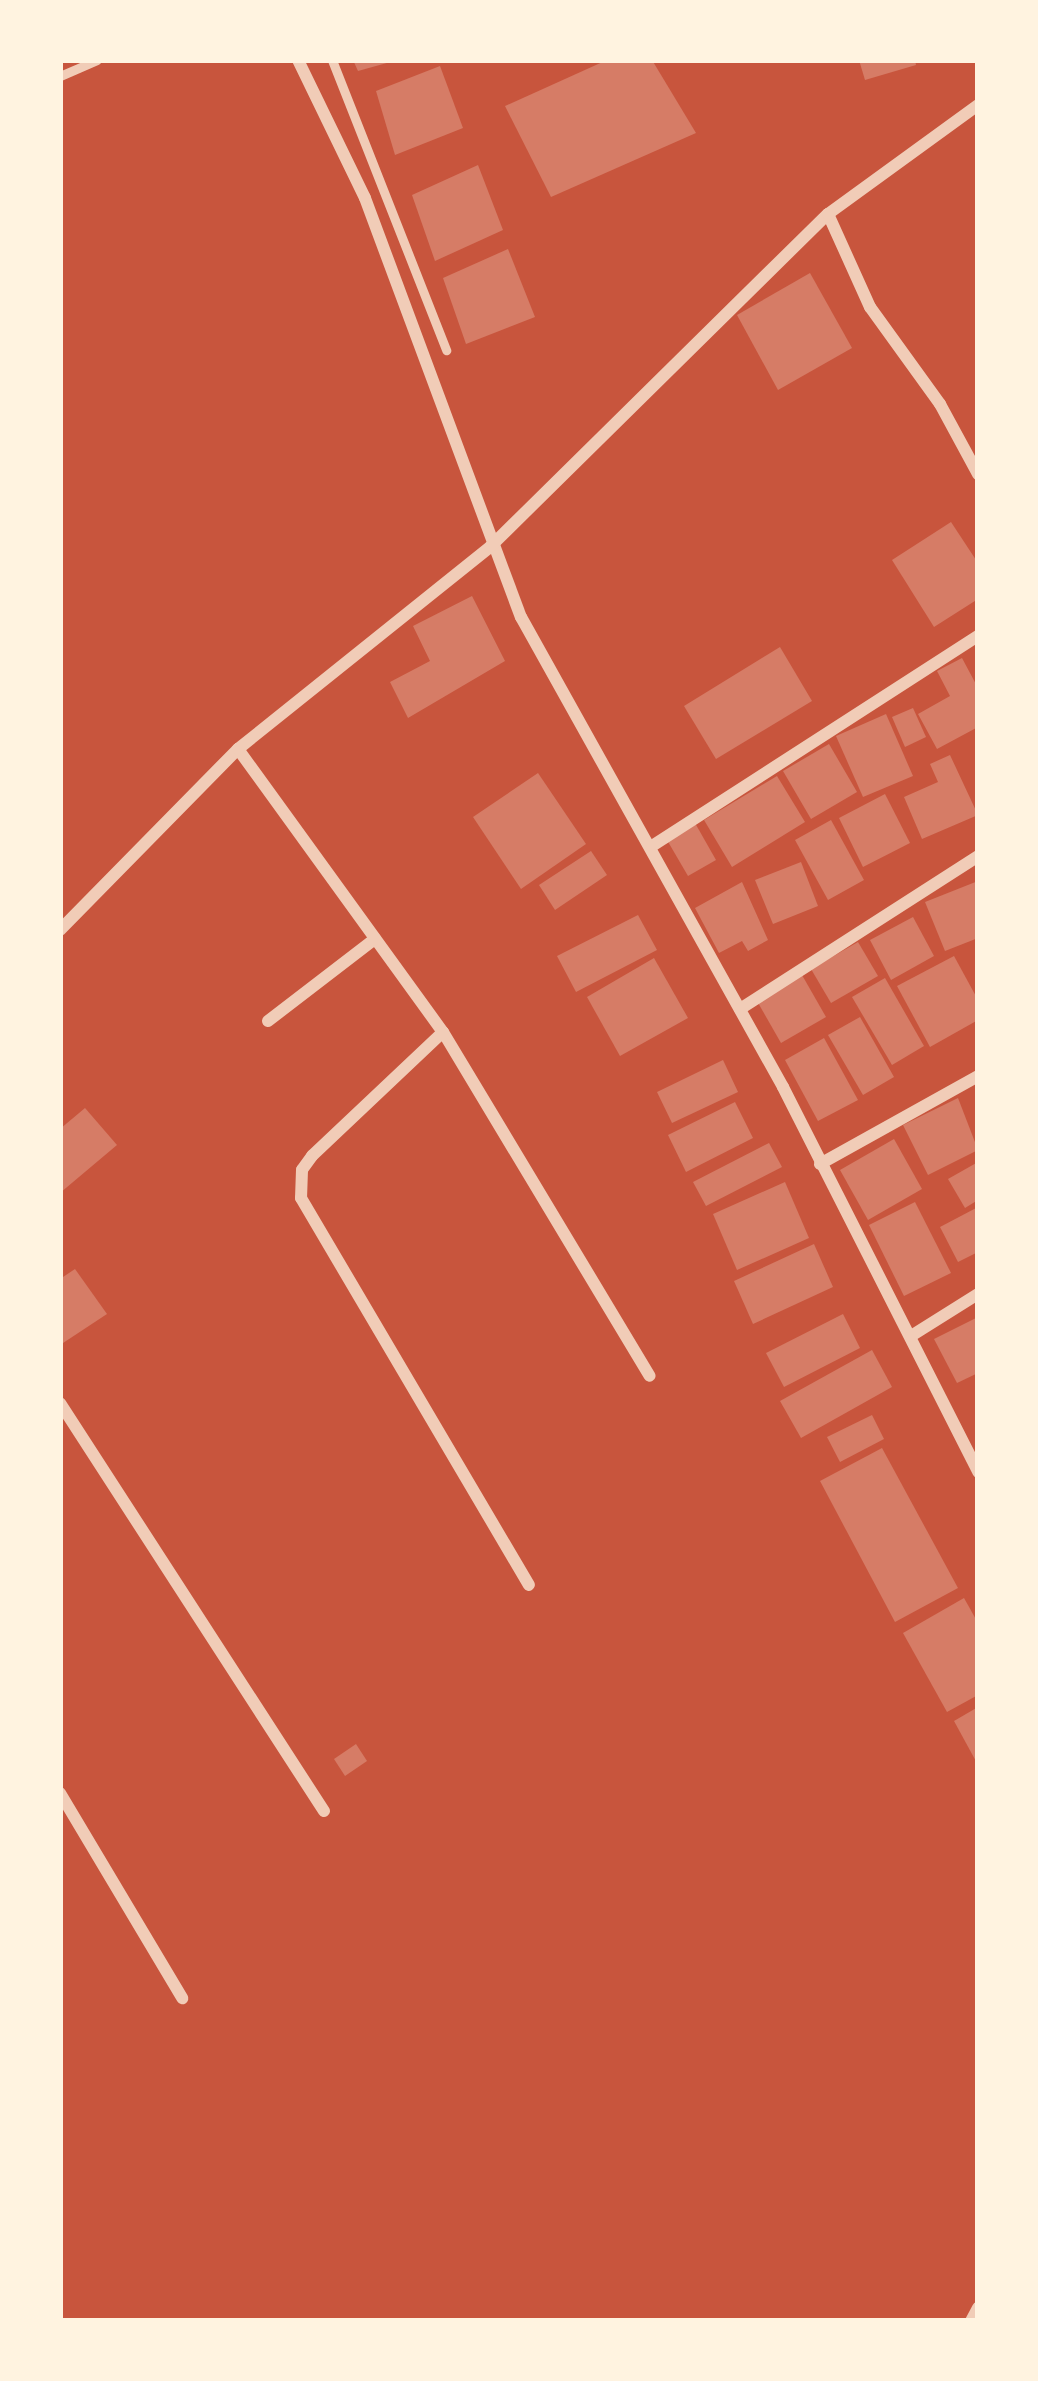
<!DOCTYPE html>
<style>
body{margin:0}
#map{position:relative;width:1038px;height:2381px;overflow:hidden;background:#c8553d;font-family:"Golos Text",sans-serif}
div>[style]{position:absolute}
.building>*{inset:0;background:#d67c66}
.service>*{height:9px;margin:-4.5px;padding:0 4.5px;transform-origin:4.5px;border-radius:4.5px;background:#f1ccb7}
.minor>*{height:12px;margin:-6px;padding:0 6px;transform-origin:6px;border-radius:6px;background:#f1ccb7}
span{translate:-50% -50%;white-space:nowrap;text-align:center;line-height:1.15;-webkit-text-stroke:12px #fff3e0;paint-order:stroke}
.frame{position:absolute;inset:0;border:63px solid #fff3e0;pointer-events:none}
</style>
<div id="map">
<div class="building">
<i style="clip-path:polygon(353px 60px,394px 60px,394px 61px,358px 71px)"></i>
<i style="clip-path:polygon(607px 60px,652px 60px,696px 133px,551px 197px,505px 106px)"></i>
<i style="clip-path:polygon(859px 60px,915px 60px,916px 65px,865px 80px)"></i>
<i style="clip-path:polygon(440px 66px,463px 128px,395px 155px,376px 91px)"></i>
<i style="clip-path:polygon(478px 165px,503px 230px,435px 261px,412px 195px)"></i>
<i style="clip-path:polygon(508px 249px,535px 317px,466px 344px,443px 278px)"></i>
<i style="clip-path:polygon(810px 273px,852px 348px,778px 390px,737px 315px)"></i>
<i style="clip-path:polygon(951px 522px,978px 563px,978px 599px,934px 627px,892px 560px)"></i>
<i style="clip-path:polygon(472px 596px,505px 661px,408px 718px,390px 682px,430px 661px,413px 626px)"></i>
<i style="clip-path:polygon(780px 647px,812px 701px,716px 759px,684px 706px)"></i>
<i style="clip-path:polygon(962px 658px,978px 688px,978px 727px,937px 749px,918px 714px,950px 696px,937px 671px)"></i>
<i style="clip-path:polygon(913px 708px,926px 737px,905px 747px,892px 717px)"></i>
<i style="clip-path:polygon(886px 714px,913px 776px,863px 797px,836px 736px)"></i>
<i style="clip-path:polygon(829px 744px,857px 792px,811px 819px,783px 771px)"></i>
<i style="clip-path:polygon(950px 755px,978px 815px,922px 839px,904px 797px,938px 782px,930px 764px)"></i>
<i style="clip-path:polygon(538px 773px,586px 844px,521px 889px,473px 817px)"></i>
<i style="clip-path:polygon(777px 776px,805px 822px,732px 867px,704px 820px)"></i>
<i style="clip-path:polygon(885px 794px,910px 843px,863px 867px,839px 818px)"></i>
<i style="clip-path:polygon(831px 820px,864px 880px,828px 900px,795px 840px)"></i>
<i style="clip-path:polygon(695px 823px,716px 860px,688px 876px,667px 840px)"></i>
<i style="clip-path:polygon(591px 851px,607px 875px,555px 910px,539px 885px)"></i>
<i style="clip-path:polygon(801px 862px,818px 906px,773px 924px,755px 880px)"></i>
<i style="clip-path:polygon(978px 881px,978px 938px,945px 951px,925px 902px)"></i>
<i style="clip-path:polygon(742px 882px,768px 940px,748px 951px,742px 941px,719px 953px,695px 908px)"></i>
<i style="clip-path:polygon(638px 915px,657px 950px,576px 992px,557px 956px)"></i>
<i style="clip-path:polygon(913px 917px,934px 956px,891px 980px,870px 940px)"></i>
<i style="clip-path:polygon(858px 942px,878px 976px,831px 1003px,811px 969px)"></i>
<i style="clip-path:polygon(954px 956px,978px 1000px,978px 1020px,930px 1047px,897px 986px)"></i>
<i style="clip-path:polygon(654px 958px,688px 1018px,620px 1056px,587px 997px)"></i>
<i style="clip-path:polygon(802px 975px,826px 1017px,781px 1043px,757px 1001px)"></i>
<i style="clip-path:polygon(885px 978px,924px 1046px,892px 1065px,852px 997px)"></i>
<i style="clip-path:polygon(860px 1017px,894px 1077px,863px 1095px,828px 1035px)"></i>
<i style="clip-path:polygon(824px 1038px,858px 1100px,818px 1121px,785px 1060px)"></i>
<i style="clip-path:polygon(723px 1060px,738px 1092px,672px 1123px,657px 1092px)"></i>
<i style="clip-path:polygon(958px 1098px,978px 1150px,928px 1175px,903px 1125px)"></i>
<i style="clip-path:polygon(735px 1102px,753px 1138px,686px 1172px,668px 1135px)"></i>
<i style="clip-path:polygon(85px 1108px,117px 1145px,60px 1193px,60px 1129px)"></i>
<i style="clip-path:polygon(894px 1139px,922px 1189px,868px 1220px,840px 1170px)"></i>
<i style="clip-path:polygon(769px 1143px,782px 1167px,706px 1206px,693px 1182px)"></i>
<i style="clip-path:polygon(978px 1162px,978px 1200px,965px 1208px,948px 1179px)"></i>
<i style="clip-path:polygon(785px 1182px,809px 1238px,737px 1270px,713px 1214px)"></i>
<i style="clip-path:polygon(915px 1202px,951px 1273px,904px 1296px,869px 1225px)"></i>
<i style="clip-path:polygon(978px 1207px,978px 1252px,958px 1262px,940px 1227px)"></i>
<i style="clip-path:polygon(814px 1244px,833px 1287px,753px 1324px,734px 1281px)"></i>
<i style="clip-path:polygon(75px 1269px,107px 1314px,60px 1345px,60px 1279px)"></i>
<i style="clip-path:polygon(843px 1314px,860px 1348px,784px 1387px,766px 1353px)"></i>
<i style="clip-path:polygon(978px 1317px,978px 1373px,957px 1383px,934px 1339px)"></i>
<i style="clip-path:polygon(872px 1350px,892px 1387px,801px 1438px,780px 1401px)"></i>
<i style="clip-path:polygon(872px 1415px,884px 1439px,840px 1462px,827px 1437px)"></i>
<i style="clip-path:polygon(882px 1448px,958px 1588px,895px 1622px,820px 1481px)"></i>
<i style="clip-path:polygon(964px 1598px,978px 1623px,978px 1695px,947px 1712px,903px 1633px)"></i>
<i style="clip-path:polygon(978px 1707px,978px 1765px,954px 1721px)"></i>
<i style="clip-path:polygon(356px 1744px,367px 1761px,345px 1776px,334px 1759px)"></i>
</div>
<div class="service">
<i style="left:332px;top:60px;width:312px;rotate:68.5deg"></i>
<i style="left:60px;top:76px;width:40px;rotate:-23.4deg"></i>
</div>
<div class="minor">
<i style="left:298px;top:60px;width:153px;rotate:64.1deg"></i>
<i style="left:365px;top:198px;width:447px;rotate:69.6deg"></i>
<i style="left:521px;top:617px;width:538px;rotate:60.86deg"></i>
<i style="left:783px;top:1087px;width:432px;rotate:63.1deg"></i>
<i style="left:828px;top:214px;width:102px;rotate:65.7deg"></i>
<i style="left:870px;top:307px;width:120px;rotate:54.2deg"></i>
<i style="left:940px;top:404px;width:80px;rotate:61.5deg"></i>
<i style="left:238px;top:749px;width:349px;rotate:54.1deg"></i>
<i style="left:443px;top:1032px;width:401px;rotate:59deg"></i>
<i style="left:652px;top:846px;width:388px;rotate:-32.8deg"></i>
<i style="left:60px;top:930px;width:254px;rotate:-45.5deg"></i>
<i style="left:238px;top:749px;width:323px;rotate:-38.7deg"></i>
<i style="left:490px;top:547px;width:474px;rotate:-44.6deg"></i>
<i style="left:828px;top:214px;width:185px;rotate:-36deg"></i>
<i style="left:740px;top:1009px;width:283px;rotate:-32.7deg"></i>
<i style="left:268px;top:1021px;width:135px;rotate:-37.5deg"></i>
<i style="left:443px;top:1032px;width:180px;rotate:136.6deg"></i>
<i style="left:312px;top:1156px;width:17px;rotate:126deg"></i>
<i style="left:302px;top:1170px;width:28px;rotate:92deg"></i>
<i style="left:301px;top:1198px;width:449px;rotate:59.5deg"></i>
<i style="left:820px;top:1164px;width:181px;rotate:-29.1deg"></i>
<i style="left:911px;top:1336px;width:79px;rotate:-32.1deg"></i>
<i style="left:60px;top:1403px;width:486px;rotate:57.1deg"></i>
<i style="left:60px;top:1793px;width:239px;rotate:59.2deg"></i>
<i style="left:971px;top:2321px;width:15px;rotate:-62deg"></i>
</div>
<div class="frame"></div>
</div>
